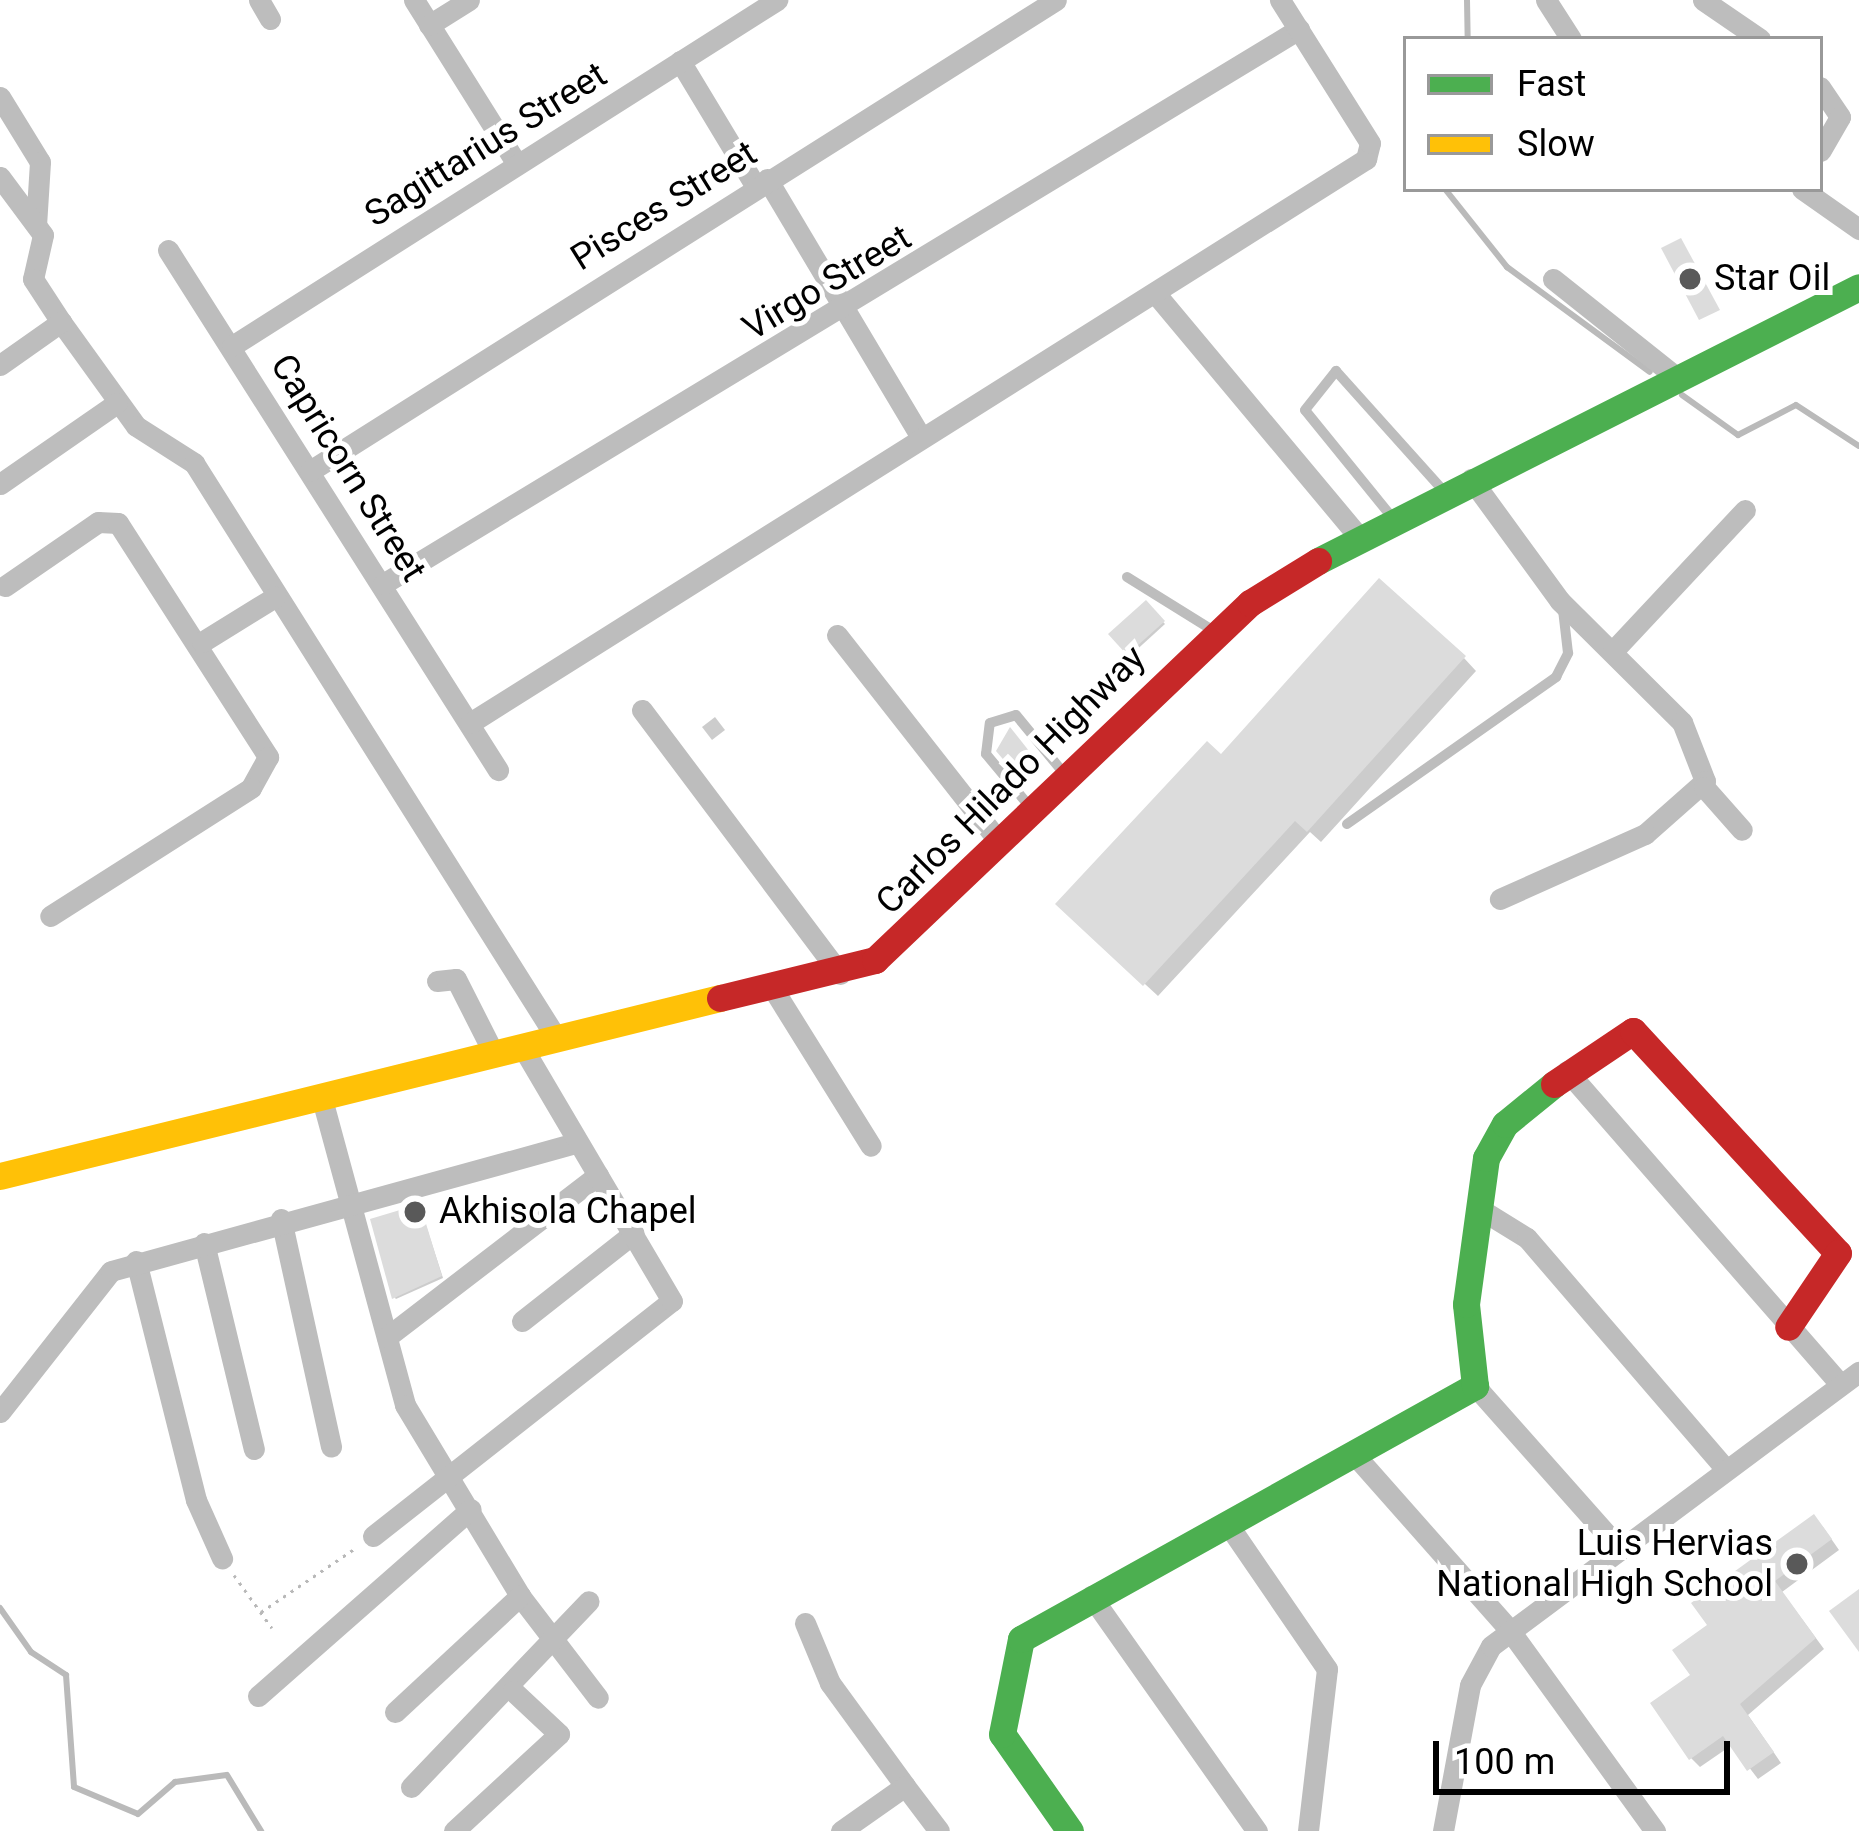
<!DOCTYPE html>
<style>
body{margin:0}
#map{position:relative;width:1859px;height:1831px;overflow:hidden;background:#fff;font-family:Roboto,sans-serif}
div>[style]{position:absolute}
.shadow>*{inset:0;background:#0003}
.stream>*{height:6px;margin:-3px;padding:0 3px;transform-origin:3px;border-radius:3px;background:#bababa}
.building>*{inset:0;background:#dcdcdc}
.path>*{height:3px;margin-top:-1.5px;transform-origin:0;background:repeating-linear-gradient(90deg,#b8b8b8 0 3px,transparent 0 9px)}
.lane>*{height:10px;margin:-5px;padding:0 5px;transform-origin:5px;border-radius:5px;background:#bdbdbd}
.street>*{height:21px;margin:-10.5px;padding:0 10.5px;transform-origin:10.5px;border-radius:10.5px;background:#bdbdbd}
.fast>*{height:27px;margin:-13.5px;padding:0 13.5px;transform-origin:13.5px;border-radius:13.5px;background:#4caf50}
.slow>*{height:27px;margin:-13.5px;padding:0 13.5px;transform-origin:13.5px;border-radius:13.5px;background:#ffc107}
.jam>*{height:27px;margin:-13.5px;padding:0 13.5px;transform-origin:13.5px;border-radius:13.5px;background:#c62828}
.dots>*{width:33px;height:33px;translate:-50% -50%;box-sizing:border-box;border:6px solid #fff;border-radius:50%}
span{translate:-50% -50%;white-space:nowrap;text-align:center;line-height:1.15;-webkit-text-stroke:10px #fff;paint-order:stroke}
.street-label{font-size:36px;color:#000}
.poi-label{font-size:36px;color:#000}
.left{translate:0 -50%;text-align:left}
.right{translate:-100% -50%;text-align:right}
.legend{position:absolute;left:1403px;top:36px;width:420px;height:156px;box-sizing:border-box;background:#fff;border:3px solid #999;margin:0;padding:15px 21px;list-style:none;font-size:36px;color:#000}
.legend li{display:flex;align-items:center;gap:24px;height:60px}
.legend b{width:60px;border:3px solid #999}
.scale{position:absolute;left:1433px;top:1741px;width:297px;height:54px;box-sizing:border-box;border:6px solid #000;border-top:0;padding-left:15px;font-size:36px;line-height:42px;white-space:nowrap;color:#000;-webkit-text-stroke:9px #fff;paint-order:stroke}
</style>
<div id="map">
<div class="shadow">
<i style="clip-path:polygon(1146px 604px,1165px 624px,1131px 655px,1112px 634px)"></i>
<i style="clip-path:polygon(1464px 658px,1476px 671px,1321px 842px,1310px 832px,1158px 996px,1072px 917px,1221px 758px)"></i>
<i style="clip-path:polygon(715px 717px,725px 730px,712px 740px,702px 727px)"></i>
<i style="clip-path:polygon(1009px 730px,1032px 759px,1017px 771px,999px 750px)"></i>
<i style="clip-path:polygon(420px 1207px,443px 1278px,396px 1299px,395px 1298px)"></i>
<i style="clip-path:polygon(1823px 1527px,1839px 1550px,1782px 1592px,1824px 1649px,1748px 1715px,1781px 1763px,1758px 1779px,1732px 1745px,1700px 1767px,1691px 1758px,1694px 1676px,1712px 1626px)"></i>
</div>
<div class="stream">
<i style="left:1467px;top:0;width:39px;rotate:89deg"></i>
<i style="left:1445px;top:189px;width:100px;rotate:51.5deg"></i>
<i style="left:1507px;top:267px;width:177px;rotate:36.3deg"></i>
<i style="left:1682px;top:395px;width:69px;rotate:35.5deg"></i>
<i style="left:1738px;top:435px;width:65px;rotate:-27.3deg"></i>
<i style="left:1796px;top:405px;width:75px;rotate:33.1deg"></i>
<i style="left:0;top:1608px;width:54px;rotate:54.8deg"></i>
<i style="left:31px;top:1652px;width:42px;rotate:33.3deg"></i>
<i style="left:66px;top:1675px;width:112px;rotate:85.9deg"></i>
<i style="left:74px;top:1787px;width:69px;rotate:22.9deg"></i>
<i style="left:138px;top:1814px;width:49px;rotate:-40.9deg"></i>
<i style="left:175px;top:1782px;width:52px;rotate:-7.7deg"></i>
<i style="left:227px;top:1775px;width:66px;rotate:58.7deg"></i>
</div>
<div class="building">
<i style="clip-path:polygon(1681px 238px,1720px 310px,1699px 320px,1661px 248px)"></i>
<i style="clip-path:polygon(1379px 578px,1466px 656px,1307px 832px,1295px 821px,1143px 986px,1055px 904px,1207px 741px,1221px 754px)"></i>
<i style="clip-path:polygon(1146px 600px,1165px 621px,1127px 655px,1108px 634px)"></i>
<i style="clip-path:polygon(1010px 727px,1033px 756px,1013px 771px,996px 751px)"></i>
<i style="clip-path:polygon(420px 1204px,442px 1276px,392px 1299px,370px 1219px)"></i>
<i style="clip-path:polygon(1814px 1514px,1832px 1539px,1775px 1581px,1816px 1638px,1740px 1704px,1774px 1752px,1747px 1771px,1723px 1736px,1689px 1760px,1650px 1703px,1690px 1675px,1672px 1650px,1707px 1625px,1691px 1603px)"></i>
<i style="clip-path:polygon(1859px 1589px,1859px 1652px,1829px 1611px)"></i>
</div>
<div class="path">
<i style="left:234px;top:1575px;width:65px;rotate:54.4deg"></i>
<i style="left:261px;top:1612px;width:112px;rotate:-34.1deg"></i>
</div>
<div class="lane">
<i style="left:1391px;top:516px;width:136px;rotate:-129.1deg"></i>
<i style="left:1305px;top:410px;width:50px;rotate:-51.5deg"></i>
<i style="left:1336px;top:371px;width:156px;rotate:48.1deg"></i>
<i style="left:1127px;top:577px;width:100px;rotate:31.9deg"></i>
<i style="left:1030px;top:807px;width:69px;rotate:-129.7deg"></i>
<i style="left:986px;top:754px;width:31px;rotate:-83deg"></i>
<i style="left:990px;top:723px;width:27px;rotate:-17deg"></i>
<i style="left:1016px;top:715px;width:72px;rotate:50.6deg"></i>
<i style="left:1347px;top:824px;width:256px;rotate:-35.1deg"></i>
<i style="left:1556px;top:677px;width:27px;rotate:-63deg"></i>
<i style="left:1568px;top:653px;width:43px;rotate:-96.6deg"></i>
</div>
<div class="street">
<i style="left:259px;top:0;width:22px;rotate:60deg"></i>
<i style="left:414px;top:0;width:194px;rotate:57.9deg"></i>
<i style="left:1546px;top:0;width:46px;rotate:57.3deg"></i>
<i style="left:1703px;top:0;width:69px;rotate:34.4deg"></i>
<i style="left:429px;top:25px;width:47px;rotate:-32deg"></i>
<i style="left:680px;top:61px;width:147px;rotate:58.9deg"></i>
<i style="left:1820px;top:87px;width:36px;rotate:56deg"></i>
<i style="left:1840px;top:117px;width:39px;rotate:120deg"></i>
<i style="left:0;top:97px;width:76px;rotate:58.4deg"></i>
<i style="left:40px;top:162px;width:63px;rotate:93.6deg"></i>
<i style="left:0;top:177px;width:72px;rotate:53.4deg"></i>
<i style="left:43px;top:235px;width:45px;rotate:102.8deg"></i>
<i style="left:33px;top:279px;width:51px;rotate:56.9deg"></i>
<i style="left:61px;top:322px;width:128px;rotate:54.2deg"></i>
<i style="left:136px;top:426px;width:69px;rotate:32.5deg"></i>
<i style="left:194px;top:463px;width:681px;rotate:57.78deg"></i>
<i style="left:767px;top:179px;width:300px;rotate:59.2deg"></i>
<i style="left:1802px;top:189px;width:70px;rotate:35.1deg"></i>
<i style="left:168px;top:250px;width:616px;rotate:57.6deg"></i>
<i style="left:1553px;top:279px;width:157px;rotate:38.5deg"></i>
<i style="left:1155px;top:293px;width:317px;rotate:50.1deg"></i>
<i style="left:232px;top:346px;width:646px;rotate:-32.41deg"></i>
<i style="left:0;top:365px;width:75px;rotate:-35.2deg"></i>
<i style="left:310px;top:471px;width:882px;rotate:-32.27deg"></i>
<i style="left:1471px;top:479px;width:151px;rotate:53.9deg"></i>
<i style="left:1560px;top:601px;width:172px;rotate:44.8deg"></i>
<i style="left:1682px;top:722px;width:63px;rotate:68.7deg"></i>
<i style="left:1705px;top:781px;width:80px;rotate:138.5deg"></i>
<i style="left:1645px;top:834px;width:159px;rotate:155.9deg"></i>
<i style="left:0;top:484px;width:142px;rotate:-34.7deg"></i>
<i style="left:383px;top:584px;width:1071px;rotate:-31.21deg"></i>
<i style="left:5px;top:586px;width:113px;rotate:-34.5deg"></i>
<i style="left:98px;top:522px;width:20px;rotate:3deg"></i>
<i style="left:118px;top:523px;width:278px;rotate:57.3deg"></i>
<i style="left:268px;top:757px;width:35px;rotate:119deg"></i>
<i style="left:251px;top:788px;width:238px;rotate:147.5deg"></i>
<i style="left:837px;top:635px;width:264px;rotate:51.9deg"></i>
<i style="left:202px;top:642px;width:86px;rotate:-31.7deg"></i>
<i style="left:1613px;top:651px;width:193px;rotate:-46.9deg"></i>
<i style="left:642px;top:710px;width:330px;rotate:53.1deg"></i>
<i style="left:470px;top:723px;width:1059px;rotate:-32.19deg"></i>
<i style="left:1366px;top:159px;width:16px;rotate:-76deg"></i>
<i style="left:1370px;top:143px;width:169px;rotate:-122.2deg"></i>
<i style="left:1704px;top:787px;width:57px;rotate:48.5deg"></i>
<i style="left:437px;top:981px;width:19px;rotate:-6deg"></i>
<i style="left:456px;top:979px;width:84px;rotate:63.1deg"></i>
<i style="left:775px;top:992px;width:181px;rotate:58.1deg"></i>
<i style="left:1567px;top:1071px;width:415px;rotate:48.9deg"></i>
<i style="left:322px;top:1099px;width:317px;rotate:74.8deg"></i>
<i style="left:405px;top:1405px;width:223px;rotate:58.9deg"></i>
<i style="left:520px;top:1596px;width:128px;rotate:52.6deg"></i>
<i style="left:1480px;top:1209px;width:55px;rotate:31.7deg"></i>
<i style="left:1527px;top:1238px;width:305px;rotate:49.3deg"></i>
<i style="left:281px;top:1219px;width:233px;rotate:77.6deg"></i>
<i style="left:204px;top:1243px;width:212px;rotate:76.4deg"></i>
<i style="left:136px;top:1261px;width:246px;rotate:75.9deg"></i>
<i style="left:196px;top:1500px;width:64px;rotate:65.9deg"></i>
<i style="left:522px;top:1321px;width:142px;rotate:-38.2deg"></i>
<i style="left:387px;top:1337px;width:266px;rotate:-37.5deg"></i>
<i style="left:1475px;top:1386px;width:215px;rotate:48.4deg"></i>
<i style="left:0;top:1412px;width:179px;rotate:-51.8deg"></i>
<i style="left:111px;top:1271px;width:483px;rotate:-15.4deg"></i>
<i style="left:1353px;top:1453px;width:234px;rotate:48.5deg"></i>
<i style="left:1508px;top:1628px;width:251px;rotate:54.1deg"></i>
<i style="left:1227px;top:1523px;width:177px;rotate:55.6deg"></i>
<i style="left:1327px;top:1669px;width:163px;rotate:96.7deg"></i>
<i style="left:373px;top:1536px;width:380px;rotate:-38.2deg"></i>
<i style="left:672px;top:1301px;width:296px;rotate:-120.5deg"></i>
<i style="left:1091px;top:1596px;width:288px;rotate:54.8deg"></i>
<i style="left:805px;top:1623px;width:65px;rotate:67.4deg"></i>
<i style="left:830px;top:1683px;width:127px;rotate:53.9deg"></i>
<i style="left:258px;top:1696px;width:283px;rotate:-41.3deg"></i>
<i style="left:395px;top:1712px;width:171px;rotate:-42.9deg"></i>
<i style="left:411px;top:1787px;width:257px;rotate:-46.3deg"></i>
<i style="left:454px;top:1831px;width:143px;rotate:-42.7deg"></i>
<i style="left:559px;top:1734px;width:63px;rotate:-136.9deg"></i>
<i style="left:841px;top:1831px;width:78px;rotate:-35.1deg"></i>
<i style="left:905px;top:1786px;width:56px;rotate:52.9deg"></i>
<i style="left:1443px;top:1831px;width:148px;rotate:-79.5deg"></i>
<i style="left:1470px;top:1685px;width:44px;rotate:-61.7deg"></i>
<i style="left:1491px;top:1646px;width:459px;rotate:-36.7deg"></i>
</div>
<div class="fast">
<i style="left:1318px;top:561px;width:606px;rotate:-26.86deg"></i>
<i style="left:1070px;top:1831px;width:118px;rotate:-125deg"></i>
<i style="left:1002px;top:1734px;width:97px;rotate:-78.7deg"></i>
<i style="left:1021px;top:1639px;width:520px;rotate:-29.13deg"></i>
<i style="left:1475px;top:1386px;width:82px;rotate:-96.3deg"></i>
<i style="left:1466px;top:1304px;width:147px;rotate:-82.2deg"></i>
<i style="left:1486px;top:1158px;width:39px;rotate:-61deg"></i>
<i style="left:1505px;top:1124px;width:63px;rotate:-39.2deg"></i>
</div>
<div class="slow">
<i style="left:0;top:1176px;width:742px;rotate:-13.89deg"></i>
</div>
<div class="jam">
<i style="left:720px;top:998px;width:160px;rotate:-13.8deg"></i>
<i style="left:875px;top:960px;width:518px;rotate:-43.59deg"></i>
<i style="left:1250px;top:603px;width:80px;rotate:-31.7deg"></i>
<i style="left:1554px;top:1084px;width:95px;rotate:-33.9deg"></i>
<i style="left:1633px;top:1031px;width:302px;rotate:47.3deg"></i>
<i style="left:1838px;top:1253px;width:89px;rotate:124deg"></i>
</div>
<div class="dots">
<i style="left:1690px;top:279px;background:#595959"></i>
<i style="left:415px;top:1212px;background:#595959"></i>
<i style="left:1797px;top:1564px;background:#595959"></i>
</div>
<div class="street-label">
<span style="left:486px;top:145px;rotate:-32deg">Sagittarius Street</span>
<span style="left:664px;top:206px;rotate:-32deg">Pisces Street</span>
<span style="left:827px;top:283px;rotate:-31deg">Virgo Street</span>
<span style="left:348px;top:468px;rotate:58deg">Capricorn Street</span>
<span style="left:1011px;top:780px;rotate:-45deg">Carlos Hilado Highway</span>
</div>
<div class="poi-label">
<span class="left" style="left:1714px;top:279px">Star Oil</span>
<span class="left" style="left:439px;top:1212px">Akhisola Chapel</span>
<span class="right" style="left:1773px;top:1564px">Luis Hervias<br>National High School</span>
</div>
<ul class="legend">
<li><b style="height:15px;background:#4caf50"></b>Fast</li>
<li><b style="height:15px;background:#ffc107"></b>Slow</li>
</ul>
<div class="scale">100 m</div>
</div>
